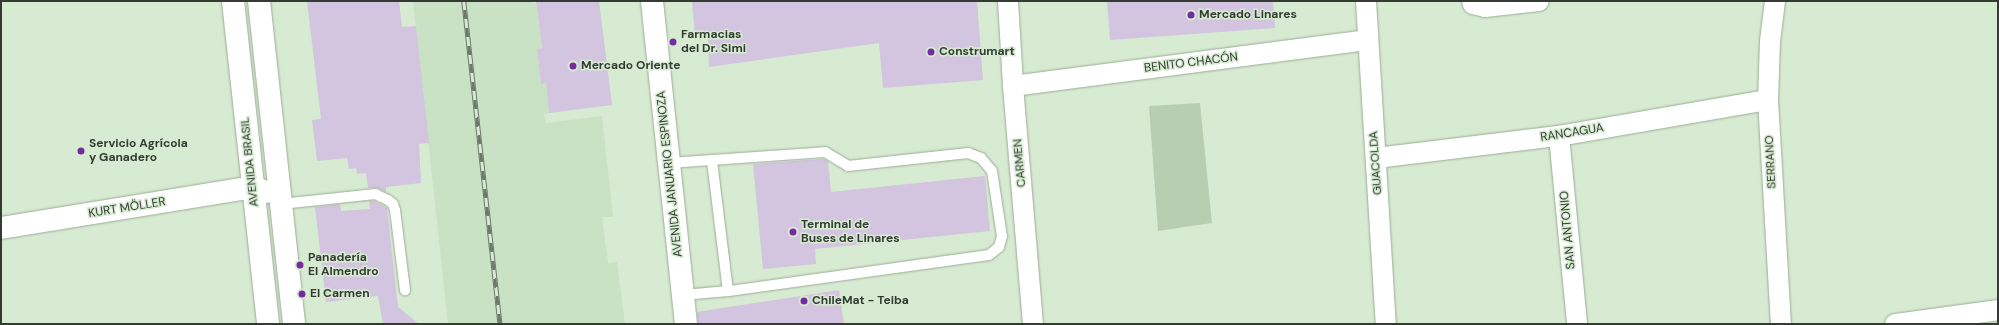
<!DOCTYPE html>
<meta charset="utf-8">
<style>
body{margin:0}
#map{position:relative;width:1999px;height:325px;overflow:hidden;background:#d7ebd2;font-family:"DM Sans",sans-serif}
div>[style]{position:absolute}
.built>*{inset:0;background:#c9e2c3}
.green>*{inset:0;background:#b7ceb1}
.building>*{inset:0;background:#d3c4df}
.roads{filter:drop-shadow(0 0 1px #9aad95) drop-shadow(0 0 1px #9aad95)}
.lane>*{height:10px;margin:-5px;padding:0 5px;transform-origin:5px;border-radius:5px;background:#fff}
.street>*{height:20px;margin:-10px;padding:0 10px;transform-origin:10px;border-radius:10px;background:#fff}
.secondary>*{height:22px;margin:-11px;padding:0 11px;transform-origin:11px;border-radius:11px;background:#fff}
.primary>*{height:22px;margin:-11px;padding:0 11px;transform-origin:11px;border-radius:11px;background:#fff}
.rail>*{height:4.5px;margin-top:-2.25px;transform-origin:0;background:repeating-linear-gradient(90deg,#d7ebd2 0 9px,#6d796b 0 18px);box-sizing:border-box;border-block:1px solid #6d796b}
.dots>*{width:11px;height:11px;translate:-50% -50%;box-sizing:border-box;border:2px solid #d7ebd2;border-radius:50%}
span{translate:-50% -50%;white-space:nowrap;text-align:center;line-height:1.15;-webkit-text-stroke:3px #d7ebd2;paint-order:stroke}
.poi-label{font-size:12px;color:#333b32;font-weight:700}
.left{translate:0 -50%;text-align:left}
.street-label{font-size:12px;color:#333b32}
.frame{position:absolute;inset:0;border:2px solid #333b32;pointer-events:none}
</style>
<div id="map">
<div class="built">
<i style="clip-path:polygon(413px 1px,531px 1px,532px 3px,536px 3px,542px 48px,537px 49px,541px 84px,546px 83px,549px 113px,544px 114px,546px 123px,602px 116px,613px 217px,602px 217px,608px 263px,617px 262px,625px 324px,448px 324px)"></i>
</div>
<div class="green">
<i style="clip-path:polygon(1200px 103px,1212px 223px,1158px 231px,1149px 106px)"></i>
</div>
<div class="building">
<i style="clip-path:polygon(307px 1px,399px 1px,402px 27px,416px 26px,429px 143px,419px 144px,421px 183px,386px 187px,386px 192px,377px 188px,368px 188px,366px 173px,357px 174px,356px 168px,349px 169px,347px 158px,317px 161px,312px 120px,321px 119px)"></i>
<i style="clip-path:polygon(536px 1px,599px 1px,612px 105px,549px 113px,546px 83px,541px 84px,537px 49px,542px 48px)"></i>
<i style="clip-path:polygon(692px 1px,977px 1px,983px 80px,883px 88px,879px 43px,709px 67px,708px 35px,695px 36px)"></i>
<i style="clip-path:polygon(1107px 1px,1273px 1px,1275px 28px,1110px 40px)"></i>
<i style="clip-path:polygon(823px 159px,828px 161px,831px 192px,985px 176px,990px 231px,815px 249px,816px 264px,763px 269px,753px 164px)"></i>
<i style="clip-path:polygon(369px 201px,374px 201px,387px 208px,398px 307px,419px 324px,383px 324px,378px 296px,326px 302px,315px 207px,340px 204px,341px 211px,370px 209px)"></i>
<i style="clip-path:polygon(839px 290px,844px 324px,698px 324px,697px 312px)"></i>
</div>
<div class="roads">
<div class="lane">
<i style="left:712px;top:161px;width:131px;rotate:83deg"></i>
<i style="left:669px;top:163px;width:156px;rotate:-4deg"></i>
<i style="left:825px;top:152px;width:27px;rotate:31deg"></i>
<i style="left:848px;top:166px;width:121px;rotate:-6.2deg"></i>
<i style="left:968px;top:153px;width:14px;rotate:21deg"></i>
<i style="left:981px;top:158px;width:17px;rotate:50deg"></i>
<i style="left:992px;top:171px;width:66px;rotate:81.3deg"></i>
<i style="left:1002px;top:236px;width:11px;rotate:105deg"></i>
<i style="left:999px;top:247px;width:13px;rotate:141deg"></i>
<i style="left:989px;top:255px;width:263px;rotate:172.1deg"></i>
<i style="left:728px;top:291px;width:45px;rotate:174.9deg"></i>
<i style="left:281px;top:204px;width:95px;rotate:-6.1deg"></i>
<i style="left:375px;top:194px;width:14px;rotate:25deg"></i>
<i style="left:388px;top:200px;width:6px;rotate:39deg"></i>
<i style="left:393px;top:204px;width:6px;rotate:72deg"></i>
<i style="left:395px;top:210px;width:81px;rotate:82.9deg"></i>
</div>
<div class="street">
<i style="left:1008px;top:1px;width:85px;rotate:86.6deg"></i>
<i style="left:1013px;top:86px;width:239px;rotate:85.2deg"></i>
<i style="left:1366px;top:1px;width:324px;rotate:86.5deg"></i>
<i style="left:1472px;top:1px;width:3px;rotate:72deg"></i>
<i style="left:1473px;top:4px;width:12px;rotate:14deg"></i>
<i style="left:1485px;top:7px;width:54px;rotate:-6.3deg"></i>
<i style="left:1775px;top:1px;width:40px;rotate:97.1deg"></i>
<i style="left:1770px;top:41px;width:59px;rotate:91.9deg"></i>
<i style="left:1768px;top:100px;width:224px;rotate:86.7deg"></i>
<i style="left:1013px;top:86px;width:358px;rotate:-7.4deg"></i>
<i style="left:1559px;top:136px;width:189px;rotate:84.5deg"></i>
<i style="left:1376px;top:158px;width:184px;rotate:-6.9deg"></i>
<i style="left:1559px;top:136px;width:212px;rotate:-9.8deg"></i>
<i style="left:1895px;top:324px;width:104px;rotate:-7.7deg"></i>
</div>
<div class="secondary">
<i style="left:652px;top:1px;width:325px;rotate:84deg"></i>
</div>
<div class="primary">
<i style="left:233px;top:1px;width:325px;rotate:83.8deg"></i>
<i style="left:259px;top:1px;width:325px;rotate:83.8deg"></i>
<i style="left:1px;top:228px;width:255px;rotate:-9.2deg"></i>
<i style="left:253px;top:187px;width:14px;rotate:21deg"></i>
</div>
</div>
<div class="rail">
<i style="left:464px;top:1px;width:325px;rotate:83.6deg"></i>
</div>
<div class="dots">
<i style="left:1191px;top:15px;background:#742b9e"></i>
<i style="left:673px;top:42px;background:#742b9e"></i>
<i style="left:931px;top:52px;background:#742b9e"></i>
<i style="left:573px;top:66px;background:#742b9e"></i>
<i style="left:81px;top:151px;background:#742b9e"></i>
<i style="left:793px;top:232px;background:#742b9e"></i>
<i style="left:300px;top:265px;background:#742b9e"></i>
<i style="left:302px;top:294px;background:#742b9e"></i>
<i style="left:804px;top:301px;background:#742b9e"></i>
</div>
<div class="poi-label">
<span class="left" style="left:1199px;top:15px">Mercado Linares</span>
<span class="left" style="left:681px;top:42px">Farmacias<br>del Dr. Simi</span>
<span class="left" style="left:939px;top:52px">Construmart</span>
<span class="left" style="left:581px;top:66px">Mercado Oriente</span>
<span class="left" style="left:89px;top:151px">Servicio Agrícola<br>y Ganadero</span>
<span class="left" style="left:801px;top:232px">Terminal de<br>Buses de Linares</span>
<span class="left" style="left:308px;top:265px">Panadería<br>El Almendro</span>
<span class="left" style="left:310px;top:294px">El Carmen</span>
<span class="left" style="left:812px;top:301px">ChileMat - Teiba</span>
</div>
<div class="street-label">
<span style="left:1191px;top:63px;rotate:-7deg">BENITO CHACÓN</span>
<span style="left:1572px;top:133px;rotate:-9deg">RANCAGUA</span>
<span style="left:250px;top:162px;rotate:-96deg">AVENIDA BRASIL</span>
<span style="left:1771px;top:162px;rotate:-93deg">SERRANO</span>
<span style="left:1020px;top:163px;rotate:-95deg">CARMEN</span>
<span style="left:1376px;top:163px;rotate:-94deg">GUACOLDA</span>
<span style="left:670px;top:174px;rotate:-96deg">AVENIDA JANUARIO ESPINOZA</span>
<span style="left:127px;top:208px;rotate:-9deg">KURT MÖLLER</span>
<span style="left:1568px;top:230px;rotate:-95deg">SAN ANTONIO</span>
</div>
<div class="frame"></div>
</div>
